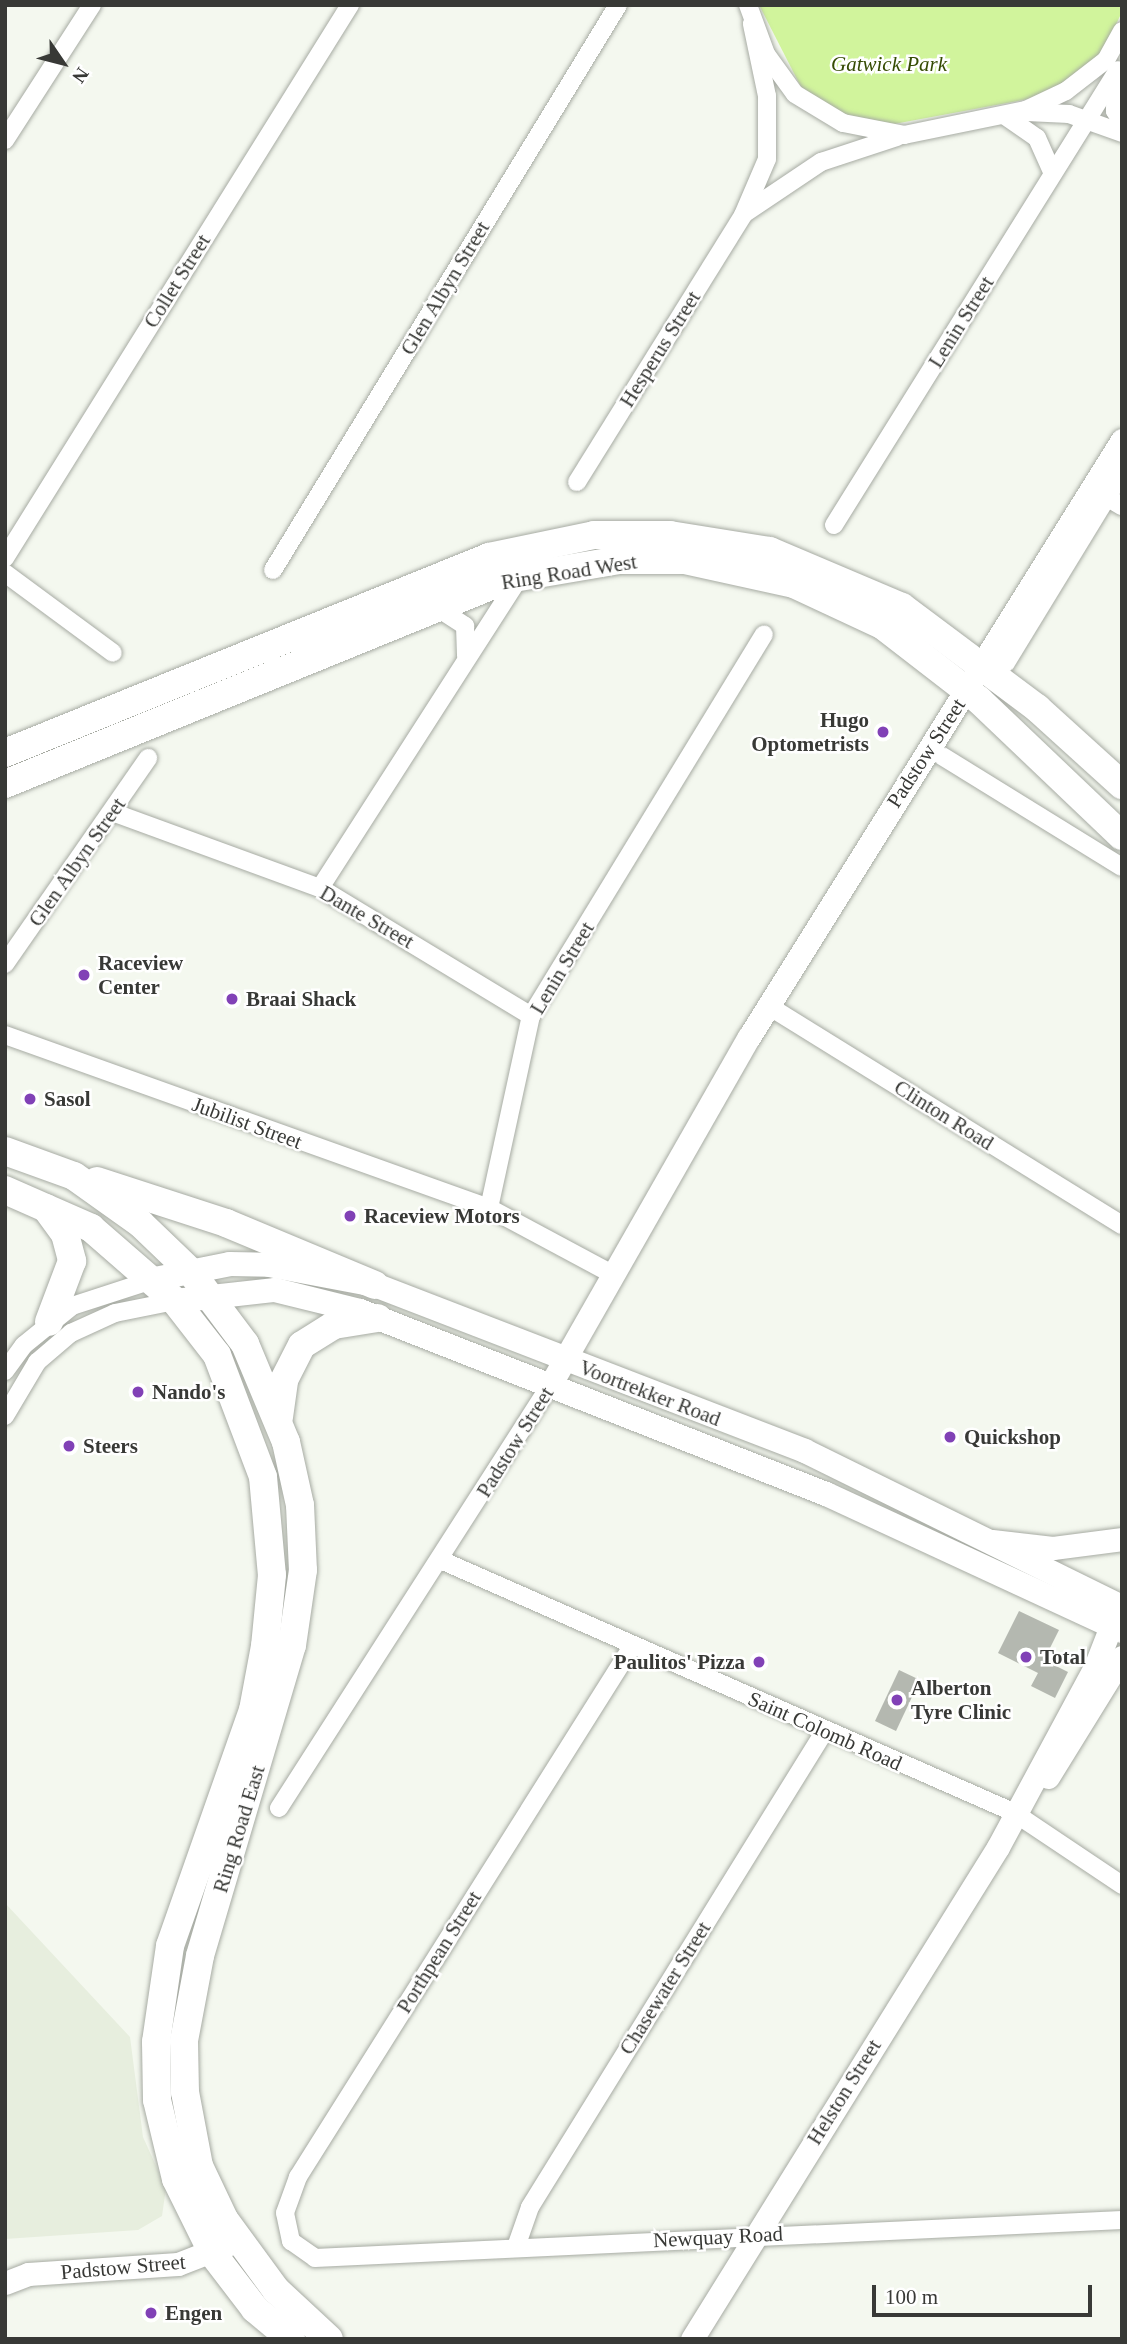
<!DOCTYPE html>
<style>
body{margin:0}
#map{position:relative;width:1127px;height:2344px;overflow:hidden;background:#f4f8ef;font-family:"Times New Roman",serif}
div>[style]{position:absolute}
.built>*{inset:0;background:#e7eede}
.green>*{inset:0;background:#d1f49c}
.building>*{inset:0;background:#b4b8b0}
.roads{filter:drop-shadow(0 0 2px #a7aba3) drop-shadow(0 0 2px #a7aba3)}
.minor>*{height:18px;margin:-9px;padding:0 9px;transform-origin:9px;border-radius:9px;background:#fff}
.tertiary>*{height:23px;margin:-11.5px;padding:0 11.5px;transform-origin:11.5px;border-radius:11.5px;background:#fff}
.secondary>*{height:24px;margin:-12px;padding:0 12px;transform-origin:12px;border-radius:12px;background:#fff}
.primary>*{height:28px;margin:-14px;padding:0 14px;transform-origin:14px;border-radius:14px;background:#fff}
.dots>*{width:19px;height:19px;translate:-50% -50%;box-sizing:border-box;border:4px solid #fff;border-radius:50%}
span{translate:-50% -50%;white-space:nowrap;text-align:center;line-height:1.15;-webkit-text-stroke:5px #fff;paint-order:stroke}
.park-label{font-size:21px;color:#364c04;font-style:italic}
.street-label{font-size:21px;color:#383936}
.poi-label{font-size:21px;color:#383936;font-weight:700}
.right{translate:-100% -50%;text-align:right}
.left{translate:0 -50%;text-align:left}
.frame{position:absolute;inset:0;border:7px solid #383936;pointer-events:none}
.north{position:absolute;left:28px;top:28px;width:70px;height:70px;-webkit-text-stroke:5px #fff;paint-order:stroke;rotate:125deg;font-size:19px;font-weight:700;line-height:28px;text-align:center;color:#383936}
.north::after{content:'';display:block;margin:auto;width:24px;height:32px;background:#383936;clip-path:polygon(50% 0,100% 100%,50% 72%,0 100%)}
.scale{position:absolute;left:872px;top:2285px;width:220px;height:32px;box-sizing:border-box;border:4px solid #383936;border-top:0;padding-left:9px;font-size:21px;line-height:24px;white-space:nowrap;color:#383936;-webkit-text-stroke:5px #fff;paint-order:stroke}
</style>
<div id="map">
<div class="built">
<i style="clip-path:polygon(5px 1903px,130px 2037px,143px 2137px,166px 2188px,162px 2216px,138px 2230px,5px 2239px)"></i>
</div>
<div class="green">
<i style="clip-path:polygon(759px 5px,1122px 5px,1122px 12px,1103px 51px,1072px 80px,1039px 97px,894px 124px,838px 113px,801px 87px)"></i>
</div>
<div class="building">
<i style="clip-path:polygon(1019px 1611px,1059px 1630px,1044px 1660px,1068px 1672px,1055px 1698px,1031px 1686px,1038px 1673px,998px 1653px)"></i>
<i style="clip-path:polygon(899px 1670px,920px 1680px,896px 1731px,875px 1721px)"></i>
</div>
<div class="roads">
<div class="minor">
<i style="left:748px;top:5px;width:52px;rotate:69.8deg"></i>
<i style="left:766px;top:54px;width:49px;rotate:54.1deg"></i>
<i style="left:795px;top:94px;width:56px;rotate:31.1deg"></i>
<i style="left:843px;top:123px;width:62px;rotate:11.1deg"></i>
<i style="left:904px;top:135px;width:125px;rotate:-11.6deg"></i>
<i style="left:1026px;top:110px;width:44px;rotate:-25.4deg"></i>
<i style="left:1066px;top:91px;width:51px;rotate:-37.8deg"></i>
<i style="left:1106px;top:60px;width:33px;rotate:-61deg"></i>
<i style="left:1116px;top:80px;width:31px;rotate:92deg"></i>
<i style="left:1115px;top:111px;width:13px;rotate:58deg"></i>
<i style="left:1027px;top:112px;width:42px;rotate:2.7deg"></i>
<i style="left:1069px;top:114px;width:56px;rotate:19.7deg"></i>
<i style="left:1004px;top:115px;width:40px;rotate:34.9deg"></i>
<i style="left:1037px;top:138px;width:39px;rotate:66deg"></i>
<i style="left:5px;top:140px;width:161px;rotate:-57.2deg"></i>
<i style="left:745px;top:213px;width:92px;rotate:-33.9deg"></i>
<i style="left:821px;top:162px;width:80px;rotate:-18.2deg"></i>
<i style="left:577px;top:482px;width:314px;rotate:-58.1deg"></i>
<i style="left:743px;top:215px;width:61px;rotate:-66.8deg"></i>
<i style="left:767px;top:159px;width:63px;rotate:-90deg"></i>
<i style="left:767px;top:96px;width:74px;rotate:-101.8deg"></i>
<i style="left:1095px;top:490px;width:31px;rotate:31deg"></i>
<i style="left:834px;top:525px;width:536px;rotate:-58.03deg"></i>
<i style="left:5px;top:558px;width:652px;rotate:-58.04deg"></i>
<i style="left:273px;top:570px;width:662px;rotate:-58.59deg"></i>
<i style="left:5px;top:573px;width:134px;rotate:36.5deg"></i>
<i style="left:436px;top:607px;width:35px;rotate:33deg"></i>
<i style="left:465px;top:626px;width:30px;rotate:88deg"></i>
<i style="left:942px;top:756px;width:211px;rotate:31.7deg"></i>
<i style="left:112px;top:812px;width:221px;rotate:20.1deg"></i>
<i style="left:320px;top:888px;width:247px;rotate:31.2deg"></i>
<i style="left:320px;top:888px;width:371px;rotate:-57.3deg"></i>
<i style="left:5px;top:964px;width:251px;rotate:-55.2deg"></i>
<i style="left:767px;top:1005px;width:418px;rotate:31.8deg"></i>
<i style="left:5px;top:1035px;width:514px;rotate:19.67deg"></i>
<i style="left:489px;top:1208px;width:137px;rotate:28.2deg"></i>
<i style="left:489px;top:1208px;width:197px;rotate:-77.7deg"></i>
<i style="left:531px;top:1016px;width:447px;rotate:-58.6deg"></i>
<i style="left:5px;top:1371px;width:32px;rotate:-54deg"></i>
<i style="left:24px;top:1345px;width:62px;rotate:-39.1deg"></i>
<i style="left:72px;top:1306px;width:87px;rotate:-18deg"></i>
<i style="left:5px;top:1416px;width:63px;rotate:-59.3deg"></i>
<i style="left:37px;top:1362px;width:45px;rotate:-40.5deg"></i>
<i style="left:71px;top:1333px;width:48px;rotate:-24.4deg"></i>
<i style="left:115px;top:1313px;width:61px;rotate:-11.3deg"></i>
<i style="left:443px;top:1561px;width:623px;rotate:23.77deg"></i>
<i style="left:1013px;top:1812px;width:131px;rotate:33.8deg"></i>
<i style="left:633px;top:1645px;width:629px;rotate:122.2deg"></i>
<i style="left:298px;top:2177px;width:38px;rotate:110deg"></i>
<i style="left:285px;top:2213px;width:29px;rotate:78deg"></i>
<i style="left:291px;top:2241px;width:29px;rotate:35deg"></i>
<i style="left:315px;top:2258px;width:808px;rotate:-2.7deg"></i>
<i style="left:279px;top:1808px;width:500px;rotate:-57.33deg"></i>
<i style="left:516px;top:2247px;width:42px;rotate:-70.7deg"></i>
<i style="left:530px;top:2207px;width:559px;rotate:-58.24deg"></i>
</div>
<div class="tertiary">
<i style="left:1004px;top:660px;width:226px;rotate:-58.6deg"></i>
<i style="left:549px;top:1387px;width:403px;rotate:-60.3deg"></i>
<i style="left:749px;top:1037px;width:704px;rotate:-58deg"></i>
<i style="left:992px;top:1541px;width:61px;rotate:6.5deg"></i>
<i style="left:1053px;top:1548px;width:70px;rotate:-7.4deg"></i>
<i style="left:1048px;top:1777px;width:141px;rotate:-58.3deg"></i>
<i style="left:5px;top:2283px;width:25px;rotate:-21deg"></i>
<i style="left:28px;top:2274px;width:150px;rotate:-3.8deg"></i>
<i style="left:178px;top:2264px;width:53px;rotate:-21.2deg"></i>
<i style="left:692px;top:2339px;width:579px;rotate:-58.12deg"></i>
<i style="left:998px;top:1847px;width:204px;rotate:-61.7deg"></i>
<i style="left:1095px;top:1667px;width:63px;rotate:-68.7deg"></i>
</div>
<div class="secondary">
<i style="left:155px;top:1279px;width:76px;rotate:-11.3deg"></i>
<i style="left:230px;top:1264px;width:39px;rotate:1deg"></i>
<i style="left:269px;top:1265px;width:108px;rotate:10.7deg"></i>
<i style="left:375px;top:1285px;width:461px;rotate:21.1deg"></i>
<i style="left:805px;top:1451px;width:353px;rotate:26.2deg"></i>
<i style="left:175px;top:1301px;width:101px;rotate:-6.3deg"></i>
<i style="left:275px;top:1290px;width:88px;rotate:13.9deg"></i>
<i style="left:360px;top:1311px;width:501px;rotate:21.44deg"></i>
<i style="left:826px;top:1494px;width:326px;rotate:24.8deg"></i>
</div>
<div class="primary">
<i style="left:5px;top:753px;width:522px;rotate:-22.05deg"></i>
<i style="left:489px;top:557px;width:107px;rotate:-11.8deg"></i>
<i style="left:594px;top:535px;width:76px"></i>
<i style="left:670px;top:535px;width:101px;rotate:9.1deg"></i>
<i style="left:770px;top:551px;width:143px;rotate:23deg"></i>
<i style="left:902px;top:607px;width:169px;rotate:36.8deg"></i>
<i style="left:1037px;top:708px;width:115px;rotate:42.2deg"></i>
<i style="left:5px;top:784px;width:543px;rotate:-22.17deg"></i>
<i style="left:508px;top:579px;width:113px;rotate:-9.7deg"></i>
<i style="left:619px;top:560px;width:66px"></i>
<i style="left:685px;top:560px;width:112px;rotate:12.4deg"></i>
<i style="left:794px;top:584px;width:97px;rotate:25deg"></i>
<i style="left:882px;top:625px;width:123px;rotate:37.7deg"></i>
<i style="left:979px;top:700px;width:197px;rotate:43.6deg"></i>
<i style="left:5px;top:1151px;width:73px;rotate:19.9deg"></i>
<i style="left:74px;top:1176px;width:82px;rotate:35.6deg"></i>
<i style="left:141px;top:1224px;width:69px;rotate:43.8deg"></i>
<i style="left:191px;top:1272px;width:90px;rotate:53.1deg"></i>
<i style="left:245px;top:1344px;width:106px;rotate:67.3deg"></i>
<i style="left:286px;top:1442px;width:65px;rotate:77.5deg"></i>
<i style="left:300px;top:1505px;width:65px;rotate:87.4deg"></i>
<i style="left:303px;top:1570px;width:76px;rotate:98.3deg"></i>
<i style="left:292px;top:1645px;width:324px;rotate:106.5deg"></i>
<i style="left:200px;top:1956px;width:86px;rotate:100.7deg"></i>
<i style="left:184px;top:2041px;width:51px;rotate:88.9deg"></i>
<i style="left:185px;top:2092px;width:75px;rotate:79.3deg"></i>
<i style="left:199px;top:2166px;width:59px;rotate:64.7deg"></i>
<i style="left:224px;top:2219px;width:88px;rotate:53.8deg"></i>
<i style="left:276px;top:2290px;width:72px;rotate:42.8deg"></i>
<i style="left:97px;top:1181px;width:136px;rotate:18deg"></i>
<i style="left:226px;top:1223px;width:161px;rotate:22.6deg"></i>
<i style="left:5px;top:1190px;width:94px;rotate:23.8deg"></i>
<i style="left:91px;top:1228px;width:111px;rotate:41deg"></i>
<i style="left:175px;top:1301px;width:68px;rotate:52.1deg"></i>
<i style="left:217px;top:1355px;width:130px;rotate:69.3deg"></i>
<i style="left:263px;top:1477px;width:98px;rotate:84.8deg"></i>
<i style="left:272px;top:1575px;width:71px;rotate:95.6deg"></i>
<i style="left:265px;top:1646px;width:65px;rotate:100.6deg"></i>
<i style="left:253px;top:1710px;width:250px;rotate:109.4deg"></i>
<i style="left:170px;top:1946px;width:97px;rotate:98.3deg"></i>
<i style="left:156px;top:2042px;width:58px;rotate:89deg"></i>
<i style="left:157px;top:2100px;width:81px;rotate:76.5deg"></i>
<i style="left:176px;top:2179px;width:84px;rotate:63.7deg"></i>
<i style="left:213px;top:2254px;width:69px;rotate:52.6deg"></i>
<i style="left:255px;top:2309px;width:47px;rotate:39.8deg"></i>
<i style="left:46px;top:1208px;width:32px;rotate:54deg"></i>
<i style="left:65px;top:1234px;width:28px;rotate:75deg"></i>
<i style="left:72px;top:1261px;width:65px;rotate:110.7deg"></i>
<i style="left:279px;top:1417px;width:37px;rotate:-82deg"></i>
<i style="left:284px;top:1380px;width:39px;rotate:-63deg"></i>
<i style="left:302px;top:1345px;width:38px;rotate:-32deg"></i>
<i style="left:334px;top:1325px;width:44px;rotate:-9.2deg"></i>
</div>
</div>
<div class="dots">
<i style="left:883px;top:732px;background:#8141b6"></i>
<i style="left:84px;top:975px;background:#8141b6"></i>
<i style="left:232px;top:999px;background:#8141b6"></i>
<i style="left:30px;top:1099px;background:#8141b6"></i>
<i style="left:350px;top:1216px;background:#8141b6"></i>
<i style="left:138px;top:1392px;background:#8141b6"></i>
<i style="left:950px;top:1437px;background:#8141b6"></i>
<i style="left:69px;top:1446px;background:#8141b6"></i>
<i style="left:1026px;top:1657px;background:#8141b6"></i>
<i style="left:759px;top:1662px;background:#8141b6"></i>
<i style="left:897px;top:1700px;background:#8141b6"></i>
<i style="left:151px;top:2313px;background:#8141b6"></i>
</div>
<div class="park-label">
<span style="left:889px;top:64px">Gatwick Park</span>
</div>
<div class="street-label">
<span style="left:177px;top:281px;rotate:-58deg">Collet Street</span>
<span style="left:445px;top:288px;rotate:-59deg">Glen Albyn Street</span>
<span style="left:961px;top:322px;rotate:-58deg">Lenin Street</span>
<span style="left:660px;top:349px;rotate:-58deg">Hesperus Street</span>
<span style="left:569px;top:572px;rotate:-9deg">Ring Road West</span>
<span style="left:926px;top:753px;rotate:-57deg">Padstow Street</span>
<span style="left:77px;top:862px;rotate:-55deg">Glen Albyn Street</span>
<span style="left:367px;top:917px;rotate:30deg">Dante Street</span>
<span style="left:562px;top:968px;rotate:-59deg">Lenin Street</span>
<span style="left:944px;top:1115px;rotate:32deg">Clinton Road</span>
<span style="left:247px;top:1123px;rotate:20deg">Jubilist Street</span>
<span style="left:650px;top:1393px;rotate:21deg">Voortrekker Road</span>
<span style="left:515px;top:1442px;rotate:-58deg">Padstow Street</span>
<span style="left:825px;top:1731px;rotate:24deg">Saint Colomb Road</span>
<span style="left:239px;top:1829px;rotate:-73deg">Ring Road East</span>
<span style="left:439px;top:1952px;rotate:-58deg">Porthpean Street</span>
<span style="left:665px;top:1988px;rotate:-58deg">Chasewater Street</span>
<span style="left:844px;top:2092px;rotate:-58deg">Helston Street</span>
<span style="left:718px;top:2237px;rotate:-3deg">Newquay Road</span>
<span style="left:123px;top:2267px;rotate:-5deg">Padstow Street</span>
</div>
<div class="poi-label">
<span class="right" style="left:869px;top:732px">Hugo<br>Optometrists</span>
<span class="left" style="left:98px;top:975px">Raceview<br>Center</span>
<span class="left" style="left:246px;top:999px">Braai Shack</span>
<span class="left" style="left:44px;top:1099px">Sasol</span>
<span class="left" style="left:364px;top:1216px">Raceview Motors</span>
<span class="left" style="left:152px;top:1392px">Nando's</span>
<span class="left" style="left:964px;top:1437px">Quickshop</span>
<span class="left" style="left:83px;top:1446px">Steers</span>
<span class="left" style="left:1040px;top:1657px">Total</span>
<span class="right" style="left:745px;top:1662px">Paulitos' Pizza</span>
<span class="left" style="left:911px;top:1700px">Alberton<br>Tyre Clinic</span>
<span class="left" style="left:165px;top:2313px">Engen</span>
</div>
<div class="frame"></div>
<div class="north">N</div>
<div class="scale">100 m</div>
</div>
